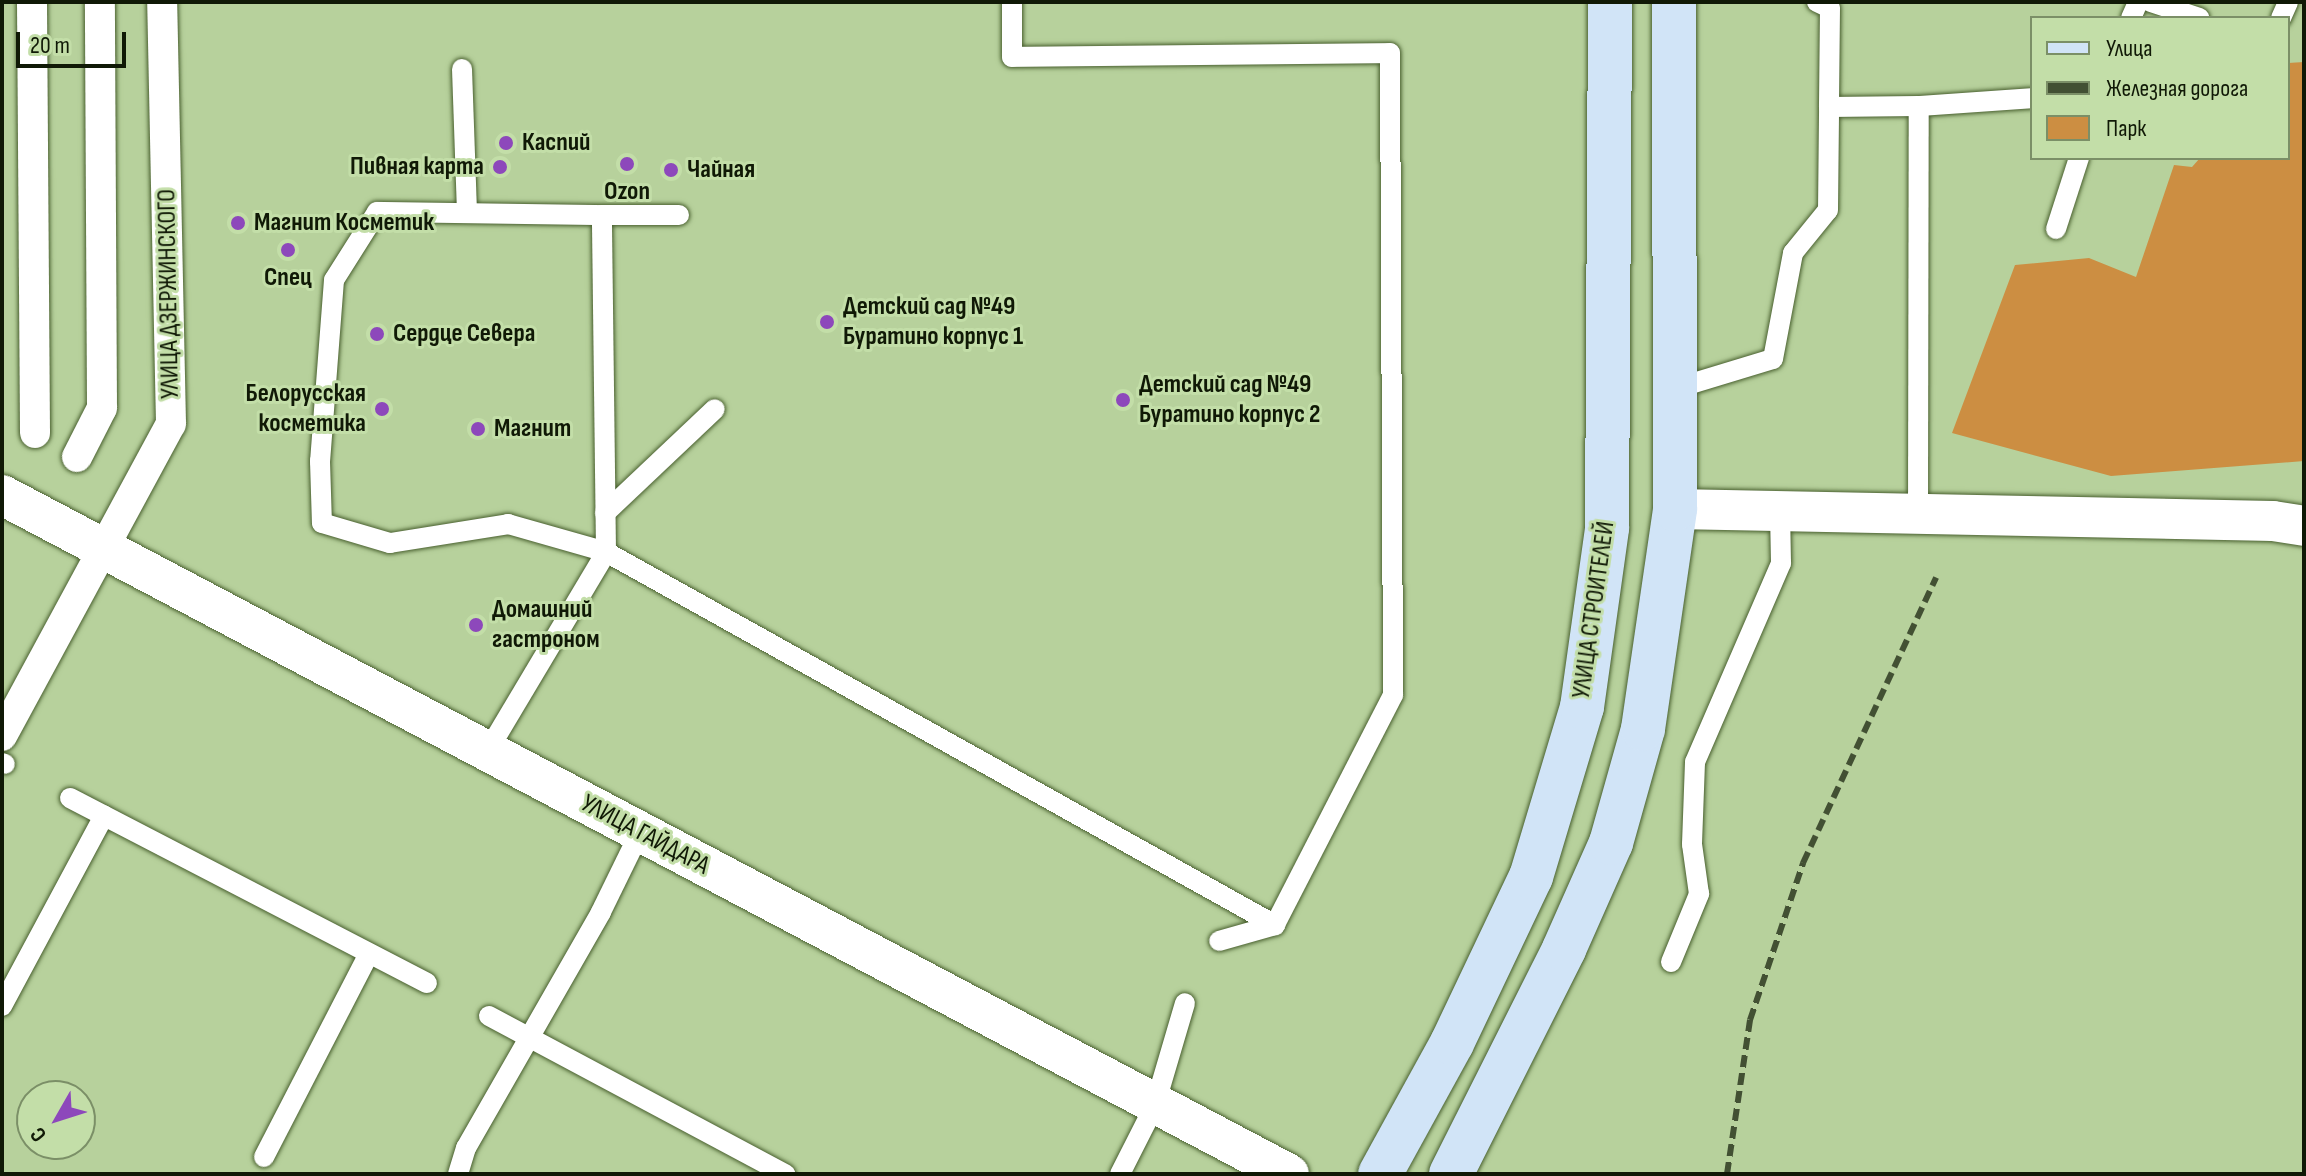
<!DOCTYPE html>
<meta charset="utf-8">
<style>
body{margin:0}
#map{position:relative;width:2306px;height:1176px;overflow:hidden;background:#b7d19c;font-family:"Sofia Sans Condensed",sans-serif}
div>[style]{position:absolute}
.green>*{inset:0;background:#cc8e42}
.roads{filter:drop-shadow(0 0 2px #49602f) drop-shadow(0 0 2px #49602f)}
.service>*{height:20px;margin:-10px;padding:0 10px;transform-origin:10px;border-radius:10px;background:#fff}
.pedestrian>*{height:30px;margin:-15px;padding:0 15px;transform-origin:15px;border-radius:15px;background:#fff}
.minor>*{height:40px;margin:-20px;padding:0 20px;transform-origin:20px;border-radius:20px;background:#fff}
.primary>*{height:44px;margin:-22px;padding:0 22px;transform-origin:22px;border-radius:22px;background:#d1e4f7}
.rail>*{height:6px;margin-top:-3px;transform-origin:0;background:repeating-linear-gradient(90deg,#425033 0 12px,transparent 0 18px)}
.dots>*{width:22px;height:22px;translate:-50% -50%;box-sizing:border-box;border:4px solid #c3dea8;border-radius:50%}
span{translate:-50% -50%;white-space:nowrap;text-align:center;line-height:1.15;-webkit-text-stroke:6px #c3dea8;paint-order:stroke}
.poi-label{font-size:26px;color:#101906;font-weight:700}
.left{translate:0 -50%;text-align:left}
.right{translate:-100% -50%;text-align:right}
.street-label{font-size:26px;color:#101906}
.frame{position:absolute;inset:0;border:4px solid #101906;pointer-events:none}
.legend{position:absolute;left:2030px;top:16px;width:260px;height:144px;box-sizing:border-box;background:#c3dea8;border:2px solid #7b8f67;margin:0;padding:10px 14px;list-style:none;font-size:24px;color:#101906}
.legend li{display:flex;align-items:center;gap:16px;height:40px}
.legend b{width:40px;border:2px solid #7b8f67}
.north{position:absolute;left:16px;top:1080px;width:80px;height:80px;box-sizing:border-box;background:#c3dea8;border:2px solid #7b8f67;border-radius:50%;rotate:231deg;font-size:22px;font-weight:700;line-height:32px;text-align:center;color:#101906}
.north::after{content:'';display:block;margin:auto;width:28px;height:36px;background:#8d48bb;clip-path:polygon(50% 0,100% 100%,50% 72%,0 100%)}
.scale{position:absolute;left:16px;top:32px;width:110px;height:36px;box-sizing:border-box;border:4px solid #101906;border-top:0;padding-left:10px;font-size:24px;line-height:28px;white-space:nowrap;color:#101906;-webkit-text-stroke:6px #c3dea8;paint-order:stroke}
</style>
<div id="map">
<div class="green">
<i style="clip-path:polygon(2304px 62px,2304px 461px,2111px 476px,1952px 433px,2015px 265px,2089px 258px,2136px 277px,2174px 165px,2192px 167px,2200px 158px,2288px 158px,2288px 63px)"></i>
</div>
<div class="roads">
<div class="service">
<i style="left:1012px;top:2px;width:55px;rotate:90deg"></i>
<i style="left:1012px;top:57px;width:378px;rotate:-0.6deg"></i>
<i style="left:1390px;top:53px;width:642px;rotate:89.73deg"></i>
<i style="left:1393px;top:695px;width:259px;rotate:117.2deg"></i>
<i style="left:1275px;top:925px;width:58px;rotate:164.1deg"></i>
<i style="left:1817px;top:2px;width:14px;rotate:25deg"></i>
<i style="left:1830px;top:8px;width:99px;rotate:90.6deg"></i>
<i style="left:1829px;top:107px;width:90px;rotate:-0.6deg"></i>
<i style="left:2151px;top:2px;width:51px;rotate:18.4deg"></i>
<i style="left:2131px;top:18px;width:17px;rotate:-66deg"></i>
<i style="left:2281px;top:18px;width:17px;rotate:-66deg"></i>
<i style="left:462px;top:69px;width:144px;rotate:88deg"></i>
<i style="left:602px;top:215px;width:225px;rotate:-179.2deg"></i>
<i style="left:377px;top:212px;width:80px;rotate:122.3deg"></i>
<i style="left:334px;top:280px;width:182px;rotate:94.4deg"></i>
<i style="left:320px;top:461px;width:62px;rotate:88.2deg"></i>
<i style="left:322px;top:523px;width:71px;rotate:16.4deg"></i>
<i style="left:390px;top:543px;width:120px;rotate:-9.1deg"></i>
<i style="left:508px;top:524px;width:102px;rotate:15.9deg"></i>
<i style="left:606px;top:552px;width:766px;rotate:29.14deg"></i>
<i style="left:2056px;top:229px;width:75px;rotate:-72.1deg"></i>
<i style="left:1674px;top:389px;width:103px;rotate:-16.9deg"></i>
<i style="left:1773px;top:359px;width:108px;rotate:-79.3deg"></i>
<i style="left:1793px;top:253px;width:55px;rotate:-50.9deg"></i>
<i style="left:1828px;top:210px;width:103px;rotate:-89.4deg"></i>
<i style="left:605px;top:513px;width:151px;rotate:-43.4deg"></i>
<i style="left:1918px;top:513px;width:407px;rotate:-89.9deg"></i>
<i style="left:1919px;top:106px;width:113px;rotate:-4deg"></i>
<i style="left:487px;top:752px;width:233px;rotate:-59.2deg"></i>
<i style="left:606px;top:552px;width:337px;rotate:-90.7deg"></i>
<i style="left:602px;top:215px;width:77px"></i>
<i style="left:2px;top:763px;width:3px;rotate:18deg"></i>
<i style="left:70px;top:798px;width:402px;rotate:27.4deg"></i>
<i style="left:1671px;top:962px;width:74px;rotate:-67.6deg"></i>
<i style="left:1699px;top:894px;width:50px;rotate:-98deg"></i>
<i style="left:1692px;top:844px;width:82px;rotate:-87.9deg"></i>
<i style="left:1695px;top:762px;width:217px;rotate:-66.6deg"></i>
<i style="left:1781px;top:563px;width:53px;rotate:-91.1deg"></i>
<i style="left:2px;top:1006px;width:216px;rotate:-61.8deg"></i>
<i style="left:489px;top:1016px;width:336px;rotate:28.1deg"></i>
<i style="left:264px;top:1157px;width:229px;rotate:-62.7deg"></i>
<i style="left:458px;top:1174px;width:27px;rotate:-73deg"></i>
<i style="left:466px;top:1148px;width:272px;rotate:-60.2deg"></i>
<i style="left:601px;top:912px;width:89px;rotate:-64deg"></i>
<i style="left:1120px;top:1174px;width:77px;rotate:-63.1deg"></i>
<i style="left:1155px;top:1105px;width:106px;rotate:-73.6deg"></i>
</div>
<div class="pedestrian">
<i style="left:32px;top:2px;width:431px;rotate:89.6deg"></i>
<i style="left:77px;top:457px;width:55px;rotate:-63deg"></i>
<i style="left:102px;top:408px;width:406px;rotate:-90.3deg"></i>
<i style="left:2px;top:736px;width:355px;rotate:-61.6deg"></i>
<i style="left:171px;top:424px;width:422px;rotate:-91.2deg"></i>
</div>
<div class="minor">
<i style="left:2px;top:495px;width:1455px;rotate:27.82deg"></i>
<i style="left:1675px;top:509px;width:598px;rotate:1.15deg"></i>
<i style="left:2273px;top:521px;width:31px;rotate:9deg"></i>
</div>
<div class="primary">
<i style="left:1380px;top:1174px;width:149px;rotate:-61.2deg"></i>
<i style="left:1452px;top:1043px;width:184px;rotate:-64.6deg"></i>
<i style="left:1531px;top:877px;width:177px;rotate:-73.3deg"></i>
<i style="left:1582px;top:707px;width:181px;rotate:-82deg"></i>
<i style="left:1607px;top:528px;width:526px;rotate:-89.67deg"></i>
<i style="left:1451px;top:1174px;width:252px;rotate:-63.3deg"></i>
<i style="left:1564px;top:949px;width:116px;rotate:-66.1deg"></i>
<i style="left:1611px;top:843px;width:118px;rotate:-74.3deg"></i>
<i style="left:1643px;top:729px;width:222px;rotate:-81.7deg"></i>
<i style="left:1675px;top:509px;width:507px;rotate:-90.11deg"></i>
</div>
</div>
<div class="rail">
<i style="left:1727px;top:1174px;width:156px;rotate:-81.5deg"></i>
<i style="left:1750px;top:1020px;width:166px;rotate:-71.3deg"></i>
<i style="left:1803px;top:863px;width:315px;rotate:-65deg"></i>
</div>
<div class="dots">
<i style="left:506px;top:143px;background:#8d48bb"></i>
<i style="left:627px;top:164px;background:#8d48bb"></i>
<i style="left:500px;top:167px;background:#8d48bb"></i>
<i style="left:671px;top:170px;background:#8d48bb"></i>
<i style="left:238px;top:223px;background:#8d48bb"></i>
<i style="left:288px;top:250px;background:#8d48bb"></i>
<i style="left:827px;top:322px;background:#8d48bb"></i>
<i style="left:377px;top:334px;background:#8d48bb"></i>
<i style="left:1123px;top:400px;background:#8d48bb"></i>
<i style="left:382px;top:409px;background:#8d48bb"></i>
<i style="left:478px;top:429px;background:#8d48bb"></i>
<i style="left:476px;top:625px;background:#8d48bb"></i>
</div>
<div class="poi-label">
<span class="left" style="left:522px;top:143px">Каспий</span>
<span class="right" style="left:484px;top:167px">Пивная карта</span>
<span class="left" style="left:687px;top:170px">Чайная</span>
<span style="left:627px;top:192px">Ozon</span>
<span class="left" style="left:254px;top:223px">Магнит Косметик</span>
<span style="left:288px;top:278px">Спец</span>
<span class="left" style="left:843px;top:322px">Детский сад №49<br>Буратино корпус 1</span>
<span class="left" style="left:393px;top:334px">Сердце Севера</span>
<span class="left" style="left:1139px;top:400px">Детский сад №49<br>Буратино корпус 2</span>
<span class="right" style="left:366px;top:409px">Белорусская<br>косметика</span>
<span class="left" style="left:494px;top:429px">Магнит</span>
<span class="left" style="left:492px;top:625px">Домашний<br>гастроном</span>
</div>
<div class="street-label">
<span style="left:169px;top:294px;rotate:-91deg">УЛИЦА ДЗЕРЖИНСКОГО</span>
<span style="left:1594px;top:610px;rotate:-82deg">УЛИЦА СТРОИТЕЛЕЙ</span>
<span style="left:645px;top:835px;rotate:28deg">УЛИЦА ГАЙДАРА</span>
</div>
<div class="frame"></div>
<ul class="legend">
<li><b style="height:10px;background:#d1e4f7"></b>Улица</li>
<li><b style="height:10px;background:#425033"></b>Железная дорога</li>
<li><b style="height:22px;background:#cc8e42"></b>Парк</li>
</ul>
<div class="north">С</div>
<div class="scale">20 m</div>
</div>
